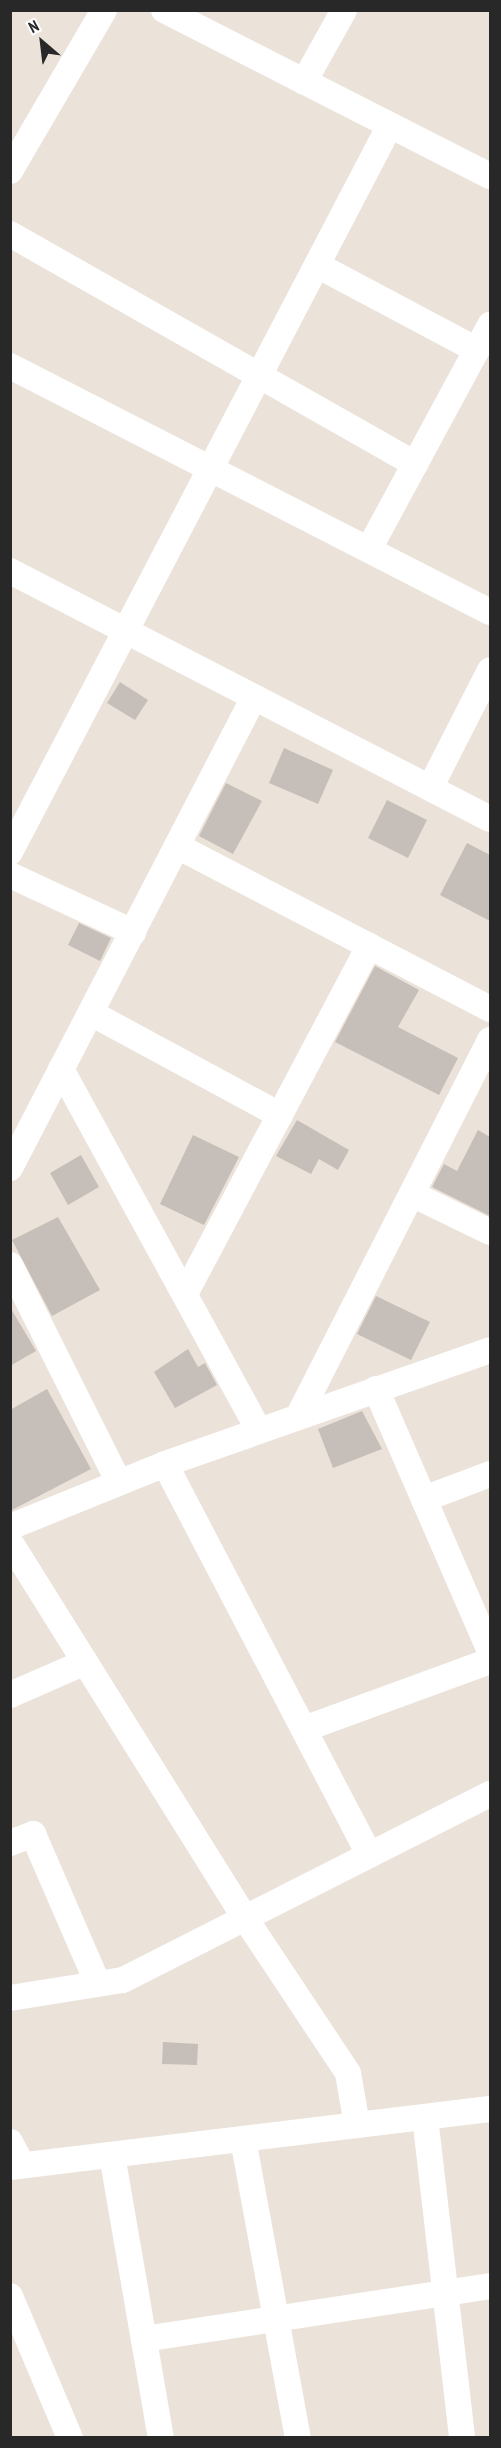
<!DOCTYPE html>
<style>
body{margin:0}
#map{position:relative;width:501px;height:2448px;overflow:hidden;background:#ebe2d9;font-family:"PT Sans Narrow",sans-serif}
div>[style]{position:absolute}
.building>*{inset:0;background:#c6bfb9}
.minor>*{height:26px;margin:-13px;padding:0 13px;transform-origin:13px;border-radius:13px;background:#fff}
span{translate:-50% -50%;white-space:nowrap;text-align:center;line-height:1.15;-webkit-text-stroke:5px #fff;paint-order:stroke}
.frame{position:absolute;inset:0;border:12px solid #282828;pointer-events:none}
.north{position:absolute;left:12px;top:12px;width:60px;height:60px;-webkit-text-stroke:4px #fff;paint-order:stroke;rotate:332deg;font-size:16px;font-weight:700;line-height:24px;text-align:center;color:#282828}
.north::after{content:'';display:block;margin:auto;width:21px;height:27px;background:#282828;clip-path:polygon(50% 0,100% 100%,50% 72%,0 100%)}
</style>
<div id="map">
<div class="building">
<i style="clip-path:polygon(120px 682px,148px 700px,135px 720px,107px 703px)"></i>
<i style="clip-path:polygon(284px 748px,333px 770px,318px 804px,269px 783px)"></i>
<i style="clip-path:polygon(226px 783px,262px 801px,233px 854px,199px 836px)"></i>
<i style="clip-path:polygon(387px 800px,427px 820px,408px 858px,368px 838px)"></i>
<i style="clip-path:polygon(467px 843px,490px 855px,490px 921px,440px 895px)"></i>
<i style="clip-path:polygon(79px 923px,111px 938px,100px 961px,68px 945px)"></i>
<i style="clip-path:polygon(375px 966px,419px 990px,398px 1027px,458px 1058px,439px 1095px,335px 1042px)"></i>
<i style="clip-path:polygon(297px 1120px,349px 1150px,338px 1170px,319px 1159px,311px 1174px,276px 1156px)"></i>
<i style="clip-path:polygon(478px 1130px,490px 1137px,490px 1216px,432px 1187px,444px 1164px,457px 1171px)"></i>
<i style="clip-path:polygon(193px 1135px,239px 1157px,204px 1225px,160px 1204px)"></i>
<i style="clip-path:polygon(81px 1155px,99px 1187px,68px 1205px,50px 1173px)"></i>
<i style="clip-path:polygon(58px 1217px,100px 1290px,52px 1316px,12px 1240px)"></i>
<i style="clip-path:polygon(376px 1296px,430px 1322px,411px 1360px,357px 1334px)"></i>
<i style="clip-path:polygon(10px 1307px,36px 1351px,10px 1366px)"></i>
<i style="clip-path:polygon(188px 1349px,198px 1367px,205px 1363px,217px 1385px,175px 1408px,154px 1372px)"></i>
<i style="clip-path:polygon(47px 1389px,91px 1469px,10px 1511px,10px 1410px)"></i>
<i style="clip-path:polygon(362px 1411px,382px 1449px,333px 1468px,318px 1429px)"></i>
<i style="clip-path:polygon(163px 2042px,198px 2044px,197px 2065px,162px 2064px)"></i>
</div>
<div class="minor">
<i style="left:164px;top:10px;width:366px;rotate:27deg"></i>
<i style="left:304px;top:82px;width:82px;rotate:-60.9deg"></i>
<i style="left:10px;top:171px;width:186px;rotate:-59.7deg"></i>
<i style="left:10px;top:234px;width:466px;rotate:29.6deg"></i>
<i style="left:317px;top:265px;width:181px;rotate:28deg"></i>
<i style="left:10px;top:366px;width:539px;rotate:27.14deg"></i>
<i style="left:369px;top:549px;width:255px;rotate:-61.6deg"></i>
<i style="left:10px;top:571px;width:540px;rotate:27.32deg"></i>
<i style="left:430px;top:788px;width:132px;rotate:-63deg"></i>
<i style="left:177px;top:846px;width:353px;rotate:27.5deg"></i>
<i style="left:10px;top:852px;width:820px;rotate:-62.4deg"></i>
<i style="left:10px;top:875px;width:136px;rotate:24.9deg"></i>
<i style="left:91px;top:1013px;width:215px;rotate:28.4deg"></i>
<i style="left:61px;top:1069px;width:410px;rotate:61.3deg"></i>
<i style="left:10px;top:1168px;width:530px;rotate:-62.61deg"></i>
<i style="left:412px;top:1194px;width:87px;rotate:26deg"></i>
<i style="left:10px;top:1265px;width:241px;rotate:63.4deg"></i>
<i style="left:185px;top:1294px;width:394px;rotate:-62.1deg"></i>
<i style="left:376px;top:1389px;width:286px;rotate:66.5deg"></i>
<i style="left:299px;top:1415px;width:421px;rotate:-63deg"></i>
<i style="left:165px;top:1464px;width:441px;rotate:62.4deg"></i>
<i style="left:424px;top:1499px;width:71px;rotate:-20.7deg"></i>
<i style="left:10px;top:1527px;width:167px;rotate:-22.1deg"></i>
<i style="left:165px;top:1464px;width:344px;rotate:-19.3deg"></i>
<i style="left:10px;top:1542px;width:443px;rotate:58deg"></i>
<i style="left:245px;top:1918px;width:186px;rotate:56.4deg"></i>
<i style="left:348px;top:2073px;width:53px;rotate:80.2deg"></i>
<i style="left:10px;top:1695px;width:82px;rotate:-23.7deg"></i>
<i style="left:304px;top:1729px;width:198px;rotate:-20.1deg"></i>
<i style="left:10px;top:1843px;width:25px;rotate:-21deg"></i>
<i style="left:33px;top:1834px;width:163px;rotate:66.6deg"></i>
<i style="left:10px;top:1998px;width:114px;rotate:-9.1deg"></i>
<i style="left:123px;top:1980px;width:411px;rotate:-26.9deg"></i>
<i style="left:425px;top:2117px;width:323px;rotate:83.4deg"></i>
<i style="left:243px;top:2139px;width:304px;rotate:79.6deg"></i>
<i style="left:10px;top:2142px;width:26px;rotate:62deg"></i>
<i style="left:112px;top:2155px;width:287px;rotate:80.2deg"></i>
<i style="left:10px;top:2167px;width:483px;rotate:-6.9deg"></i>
<i style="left:10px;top:2296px;width:154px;rotate:67.1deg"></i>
<i style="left:144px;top:2339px;width:350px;rotate:-8.7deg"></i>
</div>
<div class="frame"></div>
<div class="north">N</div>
</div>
